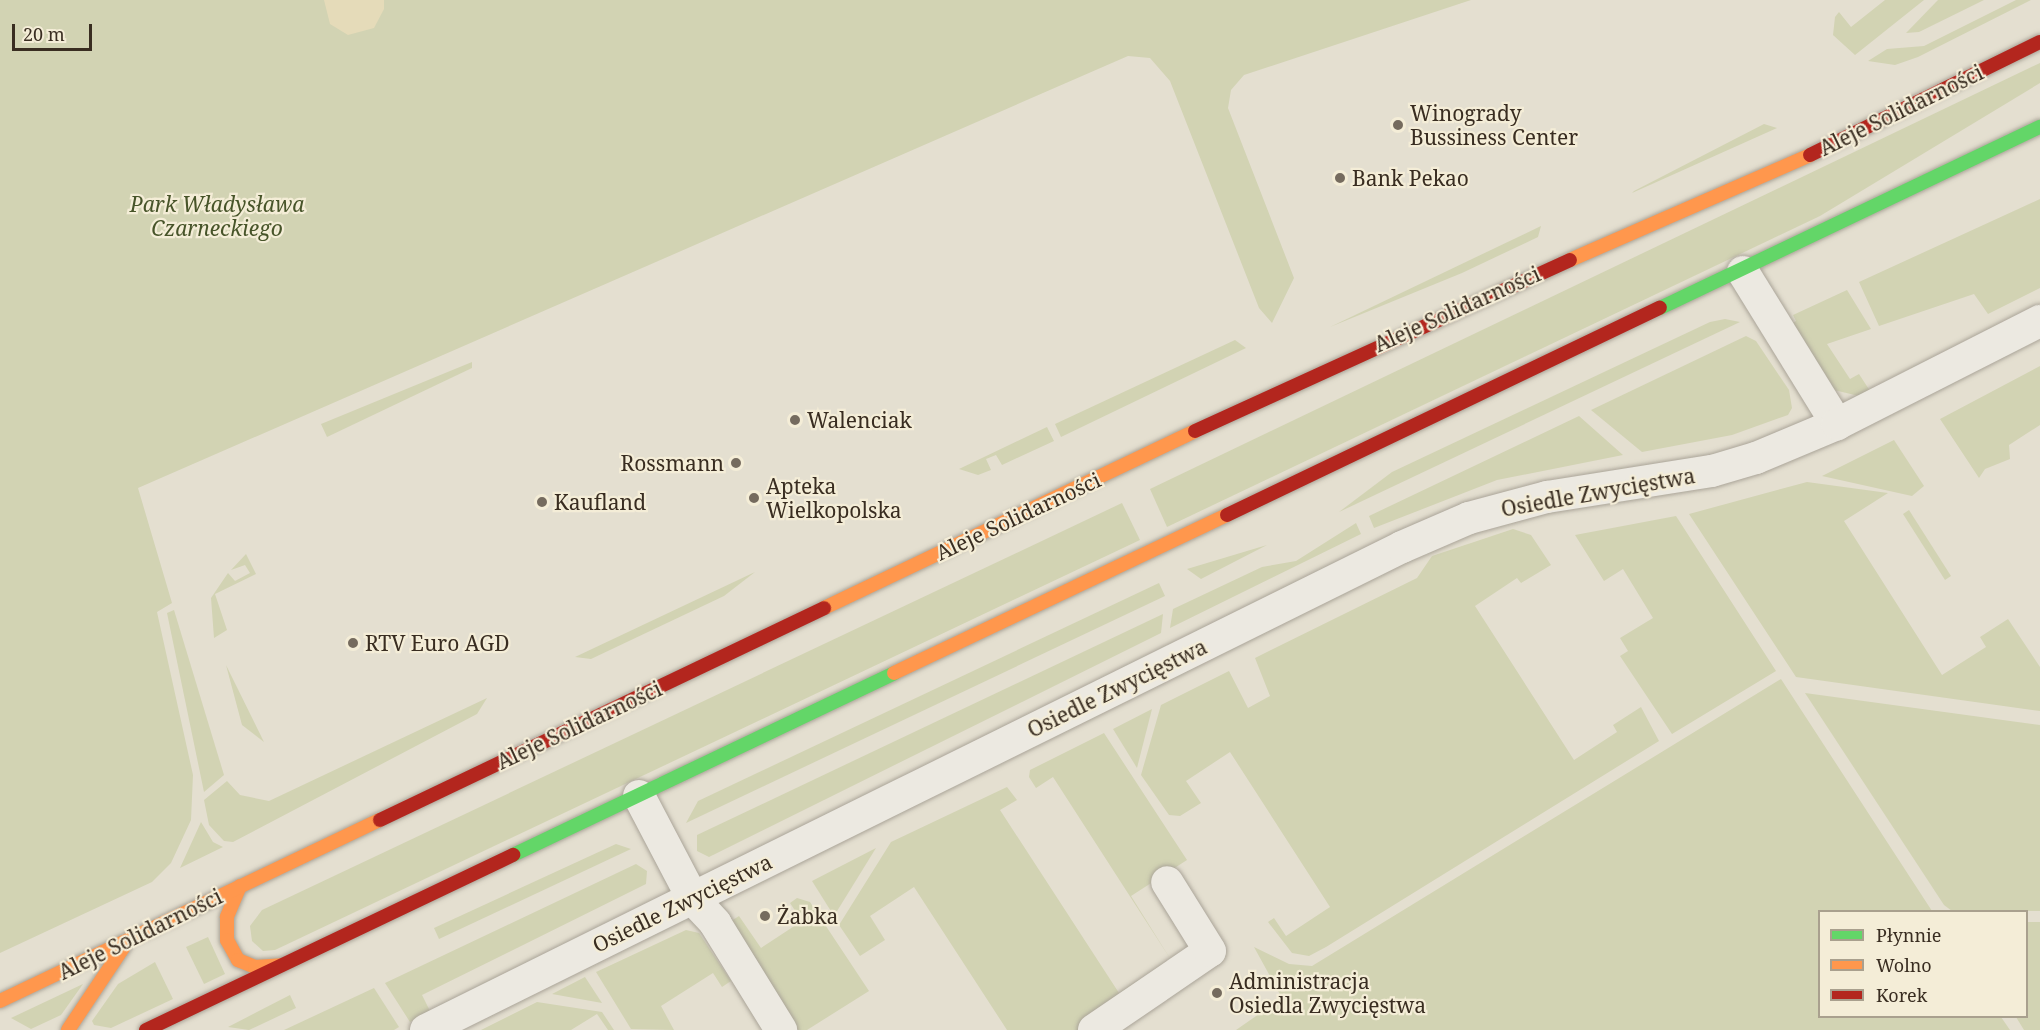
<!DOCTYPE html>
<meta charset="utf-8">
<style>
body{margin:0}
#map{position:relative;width:2040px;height:1030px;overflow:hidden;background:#e4dfd0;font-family:"Noto Serif",serif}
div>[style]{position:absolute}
.green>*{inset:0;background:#d2d3b3}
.sand>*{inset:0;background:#e5dbb9}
.roads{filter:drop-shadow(0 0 2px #aaa498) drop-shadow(0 0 2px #aaa498)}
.street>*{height:32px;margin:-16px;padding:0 16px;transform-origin:16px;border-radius:16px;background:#ece9e1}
.fast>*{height:14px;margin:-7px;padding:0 7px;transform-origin:7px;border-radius:7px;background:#63d668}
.slow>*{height:14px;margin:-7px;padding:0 7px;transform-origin:7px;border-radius:7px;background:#ff974d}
.jam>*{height:14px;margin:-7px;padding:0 7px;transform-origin:7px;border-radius:7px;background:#b3261e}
.dots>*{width:16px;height:16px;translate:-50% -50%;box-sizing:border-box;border:3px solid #f4edd7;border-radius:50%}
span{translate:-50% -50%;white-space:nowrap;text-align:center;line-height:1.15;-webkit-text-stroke:4.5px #f4edd7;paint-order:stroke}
.street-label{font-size:21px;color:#392d21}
.poi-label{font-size:21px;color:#392d21}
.left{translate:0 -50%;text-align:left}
.right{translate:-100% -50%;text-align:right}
.park-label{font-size:21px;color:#475429;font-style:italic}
.legend{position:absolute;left:1818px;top:910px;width:210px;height:108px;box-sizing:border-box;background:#f4edd7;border:2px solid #a9a08e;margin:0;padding:8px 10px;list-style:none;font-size:18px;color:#392d21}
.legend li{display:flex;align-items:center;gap:12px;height:30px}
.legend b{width:30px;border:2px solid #a9a08e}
.scale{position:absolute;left:12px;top:24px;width:80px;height:27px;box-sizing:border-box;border:3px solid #392d21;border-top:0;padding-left:8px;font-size:18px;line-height:21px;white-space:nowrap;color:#392d21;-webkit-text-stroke:4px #f4edd7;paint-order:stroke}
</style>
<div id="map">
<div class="green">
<i style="clip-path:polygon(0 0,1471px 0,1244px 75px,1231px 90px,1228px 108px,1294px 278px,1272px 323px,1259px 308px,1170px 81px,1150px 58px,1128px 56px,138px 488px,172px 603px,157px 612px,193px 775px,191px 820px,171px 863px,152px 882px,0 953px)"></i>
<i style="clip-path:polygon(1885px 0,1924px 0,1855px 55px,1833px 35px,1835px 17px,1839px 12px,1851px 27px)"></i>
<i style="clip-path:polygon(1938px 0,1984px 0,1919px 32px,1906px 33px)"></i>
<i style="clip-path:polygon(2016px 0,2031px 0,1918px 57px,1895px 65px,1868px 61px,1887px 49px,1924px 46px)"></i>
<i style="clip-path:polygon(2040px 63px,2040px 83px,1820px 216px,1167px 527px,1150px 489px)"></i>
<i style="clip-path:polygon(1764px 124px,1777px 128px,1632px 193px,1634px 191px)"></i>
<i style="clip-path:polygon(2040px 199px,2040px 288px,1988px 314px,1974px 294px,1879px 326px,1859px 282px)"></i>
<i style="clip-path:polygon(1541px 226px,1538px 237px,1462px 273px,1330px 327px)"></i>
<i style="clip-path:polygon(1847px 290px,1871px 329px,1827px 344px,1850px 379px,1859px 374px,1872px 394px,1863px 397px,1834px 390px,1789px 325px,1796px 321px,1793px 315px)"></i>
<i style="clip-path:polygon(1725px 319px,1740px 322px,1339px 512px,1392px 472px,1710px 322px)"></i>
<i style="clip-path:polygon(1746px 336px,1756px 341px,1789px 390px,1792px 408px,1788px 415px,1732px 435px,1642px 452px,1591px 410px)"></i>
<i style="clip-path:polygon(1235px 340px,1246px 348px,1061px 437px,1055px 424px)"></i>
<i style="clip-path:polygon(472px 362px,472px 368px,327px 437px,321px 424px)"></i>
<i style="clip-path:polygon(2040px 366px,2040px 425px,2009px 445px,2010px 459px,1985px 469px,1979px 478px,1940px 419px)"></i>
<i style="clip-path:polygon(1579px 416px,1623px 455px,1497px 480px,1374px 528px,1369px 516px)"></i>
<i style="clip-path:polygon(1047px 427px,1054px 441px,1002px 465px,996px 455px,986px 459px,991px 470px,978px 475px,959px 469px)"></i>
<i style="clip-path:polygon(1894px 440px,1924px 486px,1912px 496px,1822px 476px)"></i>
<i style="clip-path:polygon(1807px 482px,1888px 493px,1844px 521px,1942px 675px,1986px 647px,1980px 637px,2008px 619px,2040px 667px,2040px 711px,1796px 677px,1689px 514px)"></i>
<i style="clip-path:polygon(1122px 503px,1140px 540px,275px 950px,263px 951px,252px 941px,250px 926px,262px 910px)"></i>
<i style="clip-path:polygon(1909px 510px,1951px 576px,1945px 580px,1903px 514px)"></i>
<i style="clip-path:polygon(1676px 516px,1776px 671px,1672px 734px,1620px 656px,1628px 651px,1620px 638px,1653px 618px,1623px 569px,1604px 581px,1575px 535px)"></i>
<i style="clip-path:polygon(1356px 523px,1361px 534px,1170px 628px,1173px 609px,1262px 567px,1296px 561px)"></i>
<i style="clip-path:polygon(1513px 529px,1531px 535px,1551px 565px,1521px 583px,1517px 578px,1475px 606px,1574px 760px,1617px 732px,1613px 725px,1641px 707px,1659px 741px,1326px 947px,1309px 956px,1292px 953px,1268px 922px,1274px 918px,1286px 936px,1330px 907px,1230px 752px,1186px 781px,1201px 803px,1180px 816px,1169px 815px,1141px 775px,1161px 705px,1229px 671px,1248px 708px,1270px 696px,1255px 658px,1417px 578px,1432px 556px)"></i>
<i style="clip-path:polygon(1267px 545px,1201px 579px,1187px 569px)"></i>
<i style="clip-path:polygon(246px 554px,256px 574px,215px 594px,227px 630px,214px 638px,211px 598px,228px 573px,235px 581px,250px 573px,245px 565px,231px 570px)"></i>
<i style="clip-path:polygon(755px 572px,724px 596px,591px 659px,575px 657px)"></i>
<i style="clip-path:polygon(1159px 583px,1165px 596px,686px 823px,698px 801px)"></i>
<i style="clip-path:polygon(174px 610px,224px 775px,204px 792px,167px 613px)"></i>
<i style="clip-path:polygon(1163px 614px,1161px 633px,1153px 637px,709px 857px,697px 851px,697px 835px)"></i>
<i style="clip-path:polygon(226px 665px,264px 742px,242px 725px)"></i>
<i style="clip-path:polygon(1781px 679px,1932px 911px,1820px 912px,1820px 1016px,2001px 1017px,2010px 1030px,1236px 1030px,1282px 998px,1254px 947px,1289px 964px,1312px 966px)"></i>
<i style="clip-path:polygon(1805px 693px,2040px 725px,2040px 911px,1952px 911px,1944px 905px)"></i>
<i style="clip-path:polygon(487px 698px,477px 714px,233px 842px,224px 841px,209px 825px,204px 800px,227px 781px,240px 795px,269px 801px)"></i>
<i style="clip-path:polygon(1152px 709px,1137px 768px,1113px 729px)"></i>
<i style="clip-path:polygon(1104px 733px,1187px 860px,1131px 896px,1171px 960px,1053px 777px,1036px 788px,1029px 777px,1030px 770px)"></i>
<i style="clip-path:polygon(1007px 787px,1017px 800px,1000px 810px,1119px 993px,1140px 979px,1144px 986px,1083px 1030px,1007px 1030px,914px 887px,870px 916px,885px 940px,860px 956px,839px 925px,891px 842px)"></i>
<i style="clip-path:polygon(201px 822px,213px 842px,223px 847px,180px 868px)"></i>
<i style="clip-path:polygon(616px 844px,631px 849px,439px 939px,434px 928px)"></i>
<i style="clip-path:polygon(876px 848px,834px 916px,812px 881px)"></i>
<i style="clip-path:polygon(636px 864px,647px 871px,646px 884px,422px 995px,430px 1011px,410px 1022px,385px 983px)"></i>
<i style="clip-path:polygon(797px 898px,810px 902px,869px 991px,807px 1030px,798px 1030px,728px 923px,739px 916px,761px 948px,802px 921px,790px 903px)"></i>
<i style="clip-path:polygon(2027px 922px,2040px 922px,2040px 1030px,2024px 1030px,2016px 1017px,2026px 1016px)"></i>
<i style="clip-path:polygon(686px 930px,699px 933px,731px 981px,722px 987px,713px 973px,661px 1006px,674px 1030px,631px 1029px,596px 972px)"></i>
<i style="clip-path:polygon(208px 937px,225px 974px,204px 984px,186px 947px)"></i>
<i style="clip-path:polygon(155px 962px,173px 999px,111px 1028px,94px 1025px,92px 1021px,118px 984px)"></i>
<i style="clip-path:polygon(585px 977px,602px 1003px,552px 994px)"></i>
<i style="clip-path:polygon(83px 984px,61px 1015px,31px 1029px,11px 1018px)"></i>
<i style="clip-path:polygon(374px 988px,399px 1027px,394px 1030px,284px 1030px)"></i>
<i style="clip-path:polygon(290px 995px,296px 1008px,249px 1030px,228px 1027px)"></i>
<i style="clip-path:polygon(537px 1002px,602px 1012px,614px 1030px,608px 1030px,597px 1014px,571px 1030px,481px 1030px)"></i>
</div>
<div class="sand">
<i style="clip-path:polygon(324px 0,384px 0,384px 9px,374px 28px,348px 35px,330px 24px)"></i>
</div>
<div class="roads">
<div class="street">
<i style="left:1743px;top:272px;width:179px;rotate:58.3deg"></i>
<i style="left:639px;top:796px;width:116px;rotate:62.3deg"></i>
<i style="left:693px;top:899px;width:33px;rotate:47deg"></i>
<i style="left:715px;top:923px;width:126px;rotate:58.3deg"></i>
<i style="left:426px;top:1030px;width:1089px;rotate:-26.33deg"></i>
<i style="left:1402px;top:547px;width:73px;rotate:-23.4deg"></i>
<i style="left:1469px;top:518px;width:81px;rotate:-15.1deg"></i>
<i style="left:1547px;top:497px;width:167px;rotate:-9deg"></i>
<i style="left:1712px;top:471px;width:46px;rotate:-16.5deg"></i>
<i style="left:1756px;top:458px;width:88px;rotate:-22.8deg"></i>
<i style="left:1837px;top:424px;width:228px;rotate:-26.9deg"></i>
<i style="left:1094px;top:1030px;width:140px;rotate:-34.3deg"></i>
<i style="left:1210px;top:951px;width:81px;rotate:-121.9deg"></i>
</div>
<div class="fast">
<i style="left:1660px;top:308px;width:421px;rotate:-25.5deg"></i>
<i style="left:513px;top:855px;width:422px;rotate:-25.5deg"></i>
</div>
<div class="slow">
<i style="left:1570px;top:260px;width:262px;rotate:-23.6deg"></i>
<i style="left:824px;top:608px;width:411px;rotate:-25.5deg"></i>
<i style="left:894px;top:673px;width:369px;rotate:-25.4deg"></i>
<i style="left:240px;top:886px;width:34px;rotate:113deg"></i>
<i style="left:227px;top:917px;width:23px;rotate:90deg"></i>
<i style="left:227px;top:940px;width:23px;rotate:61deg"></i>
<i style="left:238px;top:960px;width:18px;rotate:22deg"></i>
<i style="left:255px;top:967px;width:26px;rotate:-4deg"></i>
<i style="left:0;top:1001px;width:421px;rotate:-25.5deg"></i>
<i style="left:68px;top:1030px;width:102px;rotate:-56.2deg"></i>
</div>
<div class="jam">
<i style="left:1810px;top:155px;width:256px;rotate:-26.2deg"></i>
<i style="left:1195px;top:431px;width:412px;rotate:-24.5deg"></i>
<i style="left:1227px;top:515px;width:480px;rotate:-25.6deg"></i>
<i style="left:380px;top:820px;width:492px;rotate:-25.5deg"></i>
<i style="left:146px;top:1030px;width:407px;rotate:-25.5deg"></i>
</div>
</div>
<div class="dots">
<i style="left:1398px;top:125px;background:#756b5e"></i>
<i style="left:1340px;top:178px;background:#756b5e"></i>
<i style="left:795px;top:420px;background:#756b5e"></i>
<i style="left:736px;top:463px;background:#756b5e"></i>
<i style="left:754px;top:498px;background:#756b5e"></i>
<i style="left:542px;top:502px;background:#756b5e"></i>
<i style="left:353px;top:643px;background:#756b5e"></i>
<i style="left:765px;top:916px;background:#756b5e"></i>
<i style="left:1217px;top:993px;background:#756b5e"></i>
</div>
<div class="street-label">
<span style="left:1901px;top:110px;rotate:-26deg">Aleje Solidarności</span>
<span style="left:1457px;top:309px;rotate:-24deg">Aleje Solidarności</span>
<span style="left:1598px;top:492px;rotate:-10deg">Osiedle Zwycięstwa</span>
<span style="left:1018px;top:516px;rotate:-25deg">Aleje Solidarności</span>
<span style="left:1117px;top:688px;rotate:-26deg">Osiedle Zwycięstwa</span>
<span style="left:579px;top:725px;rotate:-25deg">Aleje Solidarności</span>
<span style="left:682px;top:903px;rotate:-26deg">Osiedle Zwycięstwa</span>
<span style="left:140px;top:934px;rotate:-26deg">Aleje Solidarności</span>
</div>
<div class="poi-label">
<span class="left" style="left:1410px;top:125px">Winogrady<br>Bussiness Center</span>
<span class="left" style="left:1352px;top:178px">Bank Pekao</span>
<span class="left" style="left:807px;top:420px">Walenciak</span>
<span class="right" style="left:724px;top:463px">Rossmann</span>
<span class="left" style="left:766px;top:498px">Apteka<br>Wielkopolska</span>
<span class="left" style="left:554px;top:502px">Kaufland</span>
<span class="left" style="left:365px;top:643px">RTV Euro AGD</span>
<span class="left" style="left:777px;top:916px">Żabka</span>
<span class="left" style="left:1229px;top:993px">Administracja<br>Osiedla Zwycięstwa</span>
</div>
<div class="park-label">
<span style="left:217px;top:216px">Park Władysława<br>Czarneckiego</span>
</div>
<ul class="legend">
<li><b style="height:8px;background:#63d668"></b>Płynnie</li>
<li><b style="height:8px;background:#ff974d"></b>Wolno</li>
<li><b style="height:8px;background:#b3261e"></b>Korek</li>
</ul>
<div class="scale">20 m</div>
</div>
